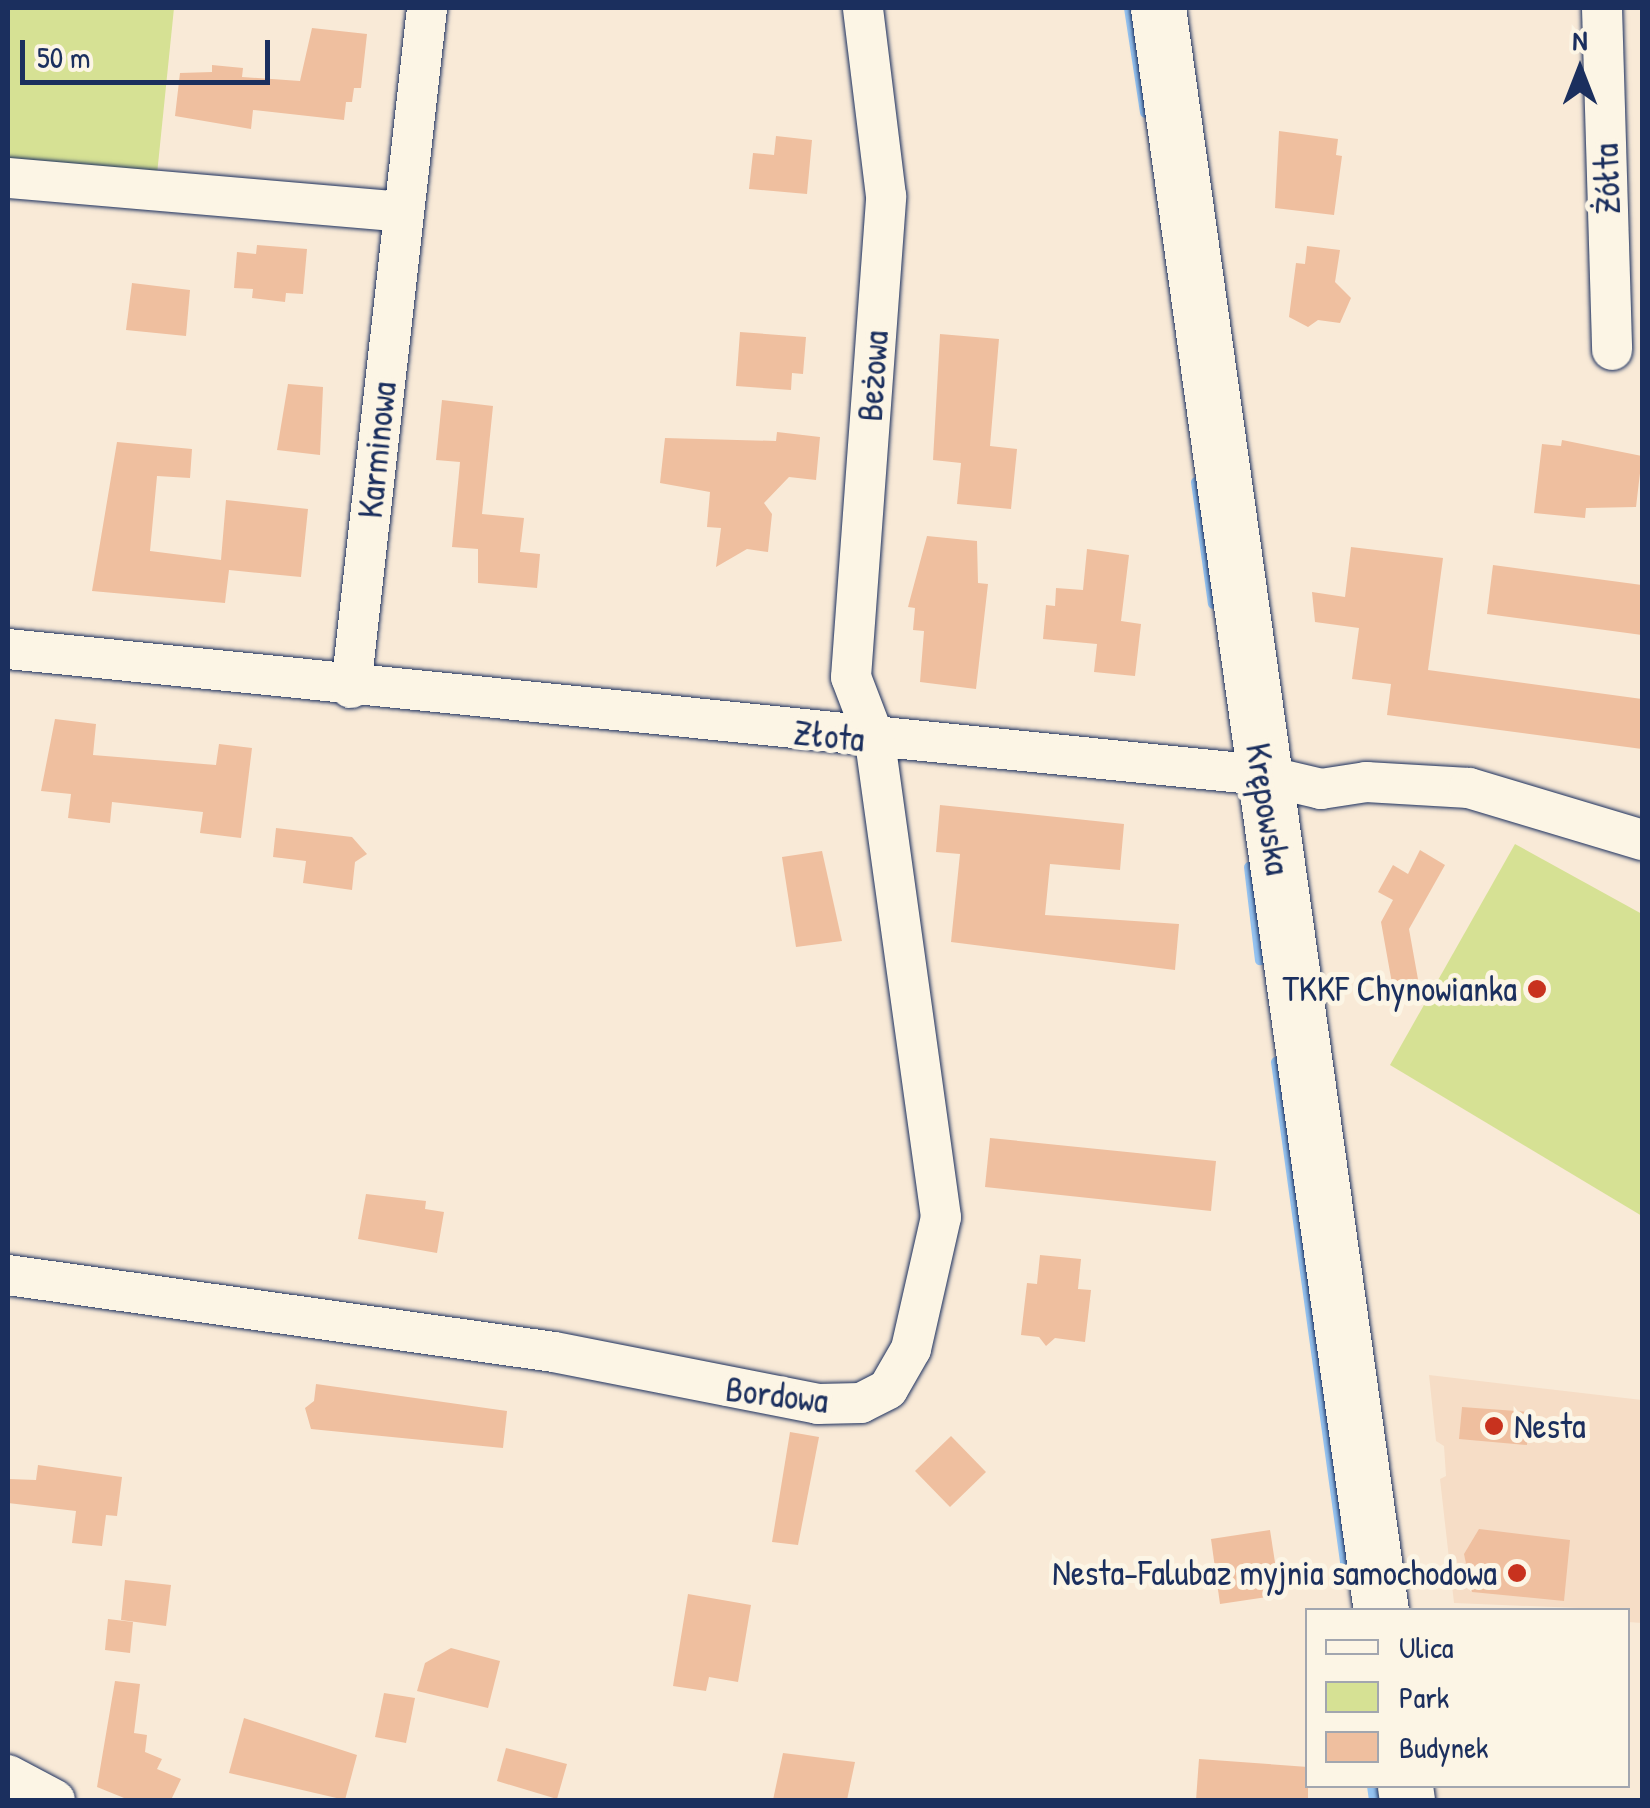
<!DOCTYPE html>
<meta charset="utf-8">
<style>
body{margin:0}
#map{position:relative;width:1650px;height:1808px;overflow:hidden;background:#f9ead7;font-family:"Patrick Hand",sans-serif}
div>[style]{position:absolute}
.built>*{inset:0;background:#f6ddc6}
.green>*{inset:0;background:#d6e194}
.stream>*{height:10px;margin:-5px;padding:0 5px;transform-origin:5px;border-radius:5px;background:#96c4f1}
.building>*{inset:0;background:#efbf9f}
.roads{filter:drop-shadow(0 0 2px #1b2f5e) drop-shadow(0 0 2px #1b2f5e)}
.street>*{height:40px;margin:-20px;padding:0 20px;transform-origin:20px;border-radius:20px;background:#fcf5e5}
.secondary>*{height:55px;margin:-27.5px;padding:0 27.5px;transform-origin:27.5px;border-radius:27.5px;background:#fcf5e5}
.dots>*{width:28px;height:28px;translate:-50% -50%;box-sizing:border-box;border:5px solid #fcf5e5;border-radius:50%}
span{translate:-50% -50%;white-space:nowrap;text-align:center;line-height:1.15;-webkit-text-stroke:10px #fcf5e5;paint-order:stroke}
.street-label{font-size:35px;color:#1b2f5e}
.poi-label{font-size:35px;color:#1b2f5e}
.right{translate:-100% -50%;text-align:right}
.left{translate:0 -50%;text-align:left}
.frame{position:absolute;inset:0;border:10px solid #1b2f5e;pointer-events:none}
.legend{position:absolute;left:1305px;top:1608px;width:325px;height:180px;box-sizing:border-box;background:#fcf5e5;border:2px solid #a2a6af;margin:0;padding:12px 18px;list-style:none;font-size:30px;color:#1b2f5e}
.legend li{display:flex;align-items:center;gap:20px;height:50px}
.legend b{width:50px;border:2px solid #a2a6af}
.north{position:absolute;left:1530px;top:20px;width:100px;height:100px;-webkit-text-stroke:8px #fcf5e5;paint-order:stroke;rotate:0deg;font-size:28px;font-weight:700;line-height:40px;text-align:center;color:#1b2f5e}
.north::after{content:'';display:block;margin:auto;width:35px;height:45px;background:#1b2f5e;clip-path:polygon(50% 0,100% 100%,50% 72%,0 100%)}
.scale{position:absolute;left:20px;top:40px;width:250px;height:45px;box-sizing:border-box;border:5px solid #1b2f5e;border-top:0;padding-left:12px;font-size:30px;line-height:35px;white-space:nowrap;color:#1b2f5e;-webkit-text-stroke:8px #fcf5e5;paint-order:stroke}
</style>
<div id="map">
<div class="built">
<i style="clip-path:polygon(1429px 1375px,1642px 1400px,1642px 1623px,1628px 1622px,1628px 1610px,1454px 1603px,1440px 1479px,1446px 1476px,1444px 1446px,1436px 1441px)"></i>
</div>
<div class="green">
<i style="clip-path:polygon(8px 8px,174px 8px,156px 184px,8px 161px)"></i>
<i style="clip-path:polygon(1515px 844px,1642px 914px,1642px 1216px,1390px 1065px)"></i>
</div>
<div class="stream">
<i style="left:1129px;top:8px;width:106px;rotate:81.3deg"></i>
<i style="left:1196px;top:482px;width:123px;rotate:82.1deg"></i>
<i style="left:1249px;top:867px;width:94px;rotate:83.3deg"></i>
<i style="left:1276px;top:1062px;width:519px;rotate:82.14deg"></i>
<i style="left:1372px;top:1786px;width:14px;rotate:82deg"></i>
</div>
<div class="building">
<i style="clip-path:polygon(312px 28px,367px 34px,361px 88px,354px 88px,352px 102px,346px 102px,344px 120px,253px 110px,251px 129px,175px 116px,180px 73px,212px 72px,212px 65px,243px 68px,242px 77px,300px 81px)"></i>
<i style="clip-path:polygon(1279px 131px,1338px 139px,1336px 155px,1342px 156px,1334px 215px,1275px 208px)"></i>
<i style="clip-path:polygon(776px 136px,812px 140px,807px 194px,749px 189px,753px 153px,774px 155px)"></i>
<i style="clip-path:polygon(257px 245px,307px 249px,303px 294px,286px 293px,285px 302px,252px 298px,253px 289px,234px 288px,237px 252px,256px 254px)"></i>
<i style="clip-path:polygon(1307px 246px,1340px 250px,1335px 282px,1351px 298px,1340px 323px,1318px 320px,1308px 327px,1289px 317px,1296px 263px,1305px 264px)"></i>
<i style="clip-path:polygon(132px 283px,190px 290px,186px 336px,126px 330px)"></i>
<i style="clip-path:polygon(740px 332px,806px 337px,803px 374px,792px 373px,791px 390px,736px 386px)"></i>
<i style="clip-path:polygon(940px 334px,999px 339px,990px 446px,1017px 449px,1011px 509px,957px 504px,961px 463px,933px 460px)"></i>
<i style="clip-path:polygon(288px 384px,323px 387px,320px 455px,277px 450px)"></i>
<i style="clip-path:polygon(442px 400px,493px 406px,482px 514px,524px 518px,520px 552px,540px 554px,537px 588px,478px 583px,478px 549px,452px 547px,460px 462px,436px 460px)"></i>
<i style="clip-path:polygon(777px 432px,820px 437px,816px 480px,789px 477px,764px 503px,772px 514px,768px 552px,747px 549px,716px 567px,721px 528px,707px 527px,710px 492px,660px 483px,665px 438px,776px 441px)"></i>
<i style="clip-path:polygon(1562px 440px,1642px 456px,1636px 507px,1586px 508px,1585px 518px,1534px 513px,1542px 444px,1561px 446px)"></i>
<i style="clip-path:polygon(117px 442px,192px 449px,190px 478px,157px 476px,150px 551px,221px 560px,226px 500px,308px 509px,301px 577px,229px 570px,225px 603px,92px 591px)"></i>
<i style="clip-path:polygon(927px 536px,977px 541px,978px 583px,988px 584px,976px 689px,920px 682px,924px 631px,913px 630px,915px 608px,908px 607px)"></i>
<i style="clip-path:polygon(1351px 547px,1443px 558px,1428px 670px,1642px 699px,1642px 749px,1387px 715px,1391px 684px,1352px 679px,1359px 628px,1315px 622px,1312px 592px,1345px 597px)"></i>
<i style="clip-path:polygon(1087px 549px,1129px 555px,1121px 621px,1141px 624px,1135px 676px,1094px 672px,1097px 644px,1043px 639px,1046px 605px,1055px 606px,1056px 588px,1083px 590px)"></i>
<i style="clip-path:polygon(1493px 565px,1642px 585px,1642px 635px,1487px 614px)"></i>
<i style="clip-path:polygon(55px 719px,96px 724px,93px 755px,216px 765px,219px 744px,252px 748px,241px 838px,200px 833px,203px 812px,112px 802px,110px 823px,68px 818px,71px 794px,41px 791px)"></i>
<i style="clip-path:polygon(940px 805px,1124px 824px,1120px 870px,1050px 864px,1045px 915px,1179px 924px,1175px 970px,951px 942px,960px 854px,936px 852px)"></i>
<i style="clip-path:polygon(276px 828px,352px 837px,367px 854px,355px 862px,352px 890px,303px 883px,306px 861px,273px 857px)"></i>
<i style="clip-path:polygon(1420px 850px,1445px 865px,1409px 929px,1421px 996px,1395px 1000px,1381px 922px,1393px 900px,1378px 892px,1393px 865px,1408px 874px)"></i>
<i style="clip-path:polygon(822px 851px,842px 941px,796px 947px,782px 857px)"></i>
<i style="clip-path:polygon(990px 1138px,1216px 1161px,1211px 1211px,985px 1187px)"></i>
<i style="clip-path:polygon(366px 1194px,426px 1201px,425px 1209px,444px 1212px,437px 1253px,358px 1239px)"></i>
<i style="clip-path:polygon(1040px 1255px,1081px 1259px,1078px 1289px,1091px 1290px,1085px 1342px,1055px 1338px,1046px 1346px,1039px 1337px,1021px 1335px,1027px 1283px,1037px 1284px)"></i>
<i style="clip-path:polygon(316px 1384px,507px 1411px,503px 1448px,311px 1429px,305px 1408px,314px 1401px)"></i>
<i style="clip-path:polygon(1462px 1407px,1529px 1412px,1527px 1445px,1459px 1439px)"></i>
<i style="clip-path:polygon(790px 1432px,819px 1437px,798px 1545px,772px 1542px)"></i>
<i style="clip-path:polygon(951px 1436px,986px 1472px,950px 1507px,915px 1471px)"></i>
<i style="clip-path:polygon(38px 1465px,122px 1477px,117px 1516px,106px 1515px,102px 1546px,72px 1543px,76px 1511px,8px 1503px,8px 1479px,36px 1480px)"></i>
<i style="clip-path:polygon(1479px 1529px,1570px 1540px,1564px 1601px,1472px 1592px,1464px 1554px)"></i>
<i style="clip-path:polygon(1270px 1530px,1280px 1595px,1220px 1604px,1211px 1539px)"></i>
<i style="clip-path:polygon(125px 1580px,171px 1585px,166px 1626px,121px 1620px)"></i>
<i style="clip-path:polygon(688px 1594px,751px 1605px,738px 1682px,709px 1677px,706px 1691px,673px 1686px)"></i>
<i style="clip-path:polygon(108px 1619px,133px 1622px,130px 1653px,105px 1650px)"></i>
<i style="clip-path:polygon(451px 1648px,500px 1661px,488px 1708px,417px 1691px,425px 1663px)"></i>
<i style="clip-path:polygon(115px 1681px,140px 1684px,134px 1733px,147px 1735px,145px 1752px,162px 1759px,157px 1769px,181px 1779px,171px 1800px,129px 1800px,97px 1787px)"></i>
<i style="clip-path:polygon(384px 1693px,415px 1698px,406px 1743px,375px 1737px)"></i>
<i style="clip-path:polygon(244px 1718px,357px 1755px,345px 1800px,229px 1773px)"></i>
<i style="clip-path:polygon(506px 1748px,567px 1764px,557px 1799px,497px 1781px)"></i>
<i style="clip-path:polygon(783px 1753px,855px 1762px,847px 1800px,773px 1800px)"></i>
<i style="clip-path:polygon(1199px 1759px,1308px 1767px,1308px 1800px,1196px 1800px)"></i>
</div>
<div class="roads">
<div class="street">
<i style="left:1602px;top:8px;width:342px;rotate:88.3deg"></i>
<i style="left:8px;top:178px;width:397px;rotate:4.9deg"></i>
<i style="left:8px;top:649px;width:1260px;rotate:5.74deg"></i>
<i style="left:1262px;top:775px;width:61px;rotate:13.3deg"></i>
<i style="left:1321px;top:789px;width:46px;rotate:-8.8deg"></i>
<i style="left:1366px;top:782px;width:103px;rotate:3.3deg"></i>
<i style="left:1469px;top:788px;width:181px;rotate:16.7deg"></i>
<i style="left:351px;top:688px;width:684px;rotate:-83.62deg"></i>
<i style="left:8px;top:1275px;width:551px;rotate:8.03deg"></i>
<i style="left:554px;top:1352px;width:269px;rotate:11.1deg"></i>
<i style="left:818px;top:1404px;width:43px;rotate:-1.3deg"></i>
<i style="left:861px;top:1403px;width:30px;rotate:-27deg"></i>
<i style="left:888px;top:1389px;width:46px;rotate:-60.1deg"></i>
<i style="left:911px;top:1349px;width:135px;rotate:-77.2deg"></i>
<i style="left:941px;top:1217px;width:482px;rotate:-97.9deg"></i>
<i style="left:875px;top:740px;width:67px;rotate:-110.9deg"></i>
<i style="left:851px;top:677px;width:482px;rotate:-85.8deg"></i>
<i style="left:886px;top:196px;width:189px;rotate:-97deg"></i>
<i style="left:8px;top:1775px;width:53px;rotate:28deg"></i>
</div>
<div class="secondary">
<i style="left:1158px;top:8px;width:1617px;rotate:82.08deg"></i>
<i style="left:1405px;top:1786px;width:14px;rotate:82deg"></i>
</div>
</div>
<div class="dots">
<i style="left:1537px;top:989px;background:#c8321e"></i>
<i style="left:1494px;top:1426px;background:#c8321e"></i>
<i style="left:1517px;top:1573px;background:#c8321e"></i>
</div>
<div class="street-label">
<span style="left:1607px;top:179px;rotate:-92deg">Żółta</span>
<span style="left:873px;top:376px;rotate:-86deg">Beżowa</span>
<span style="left:377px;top:450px;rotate:-84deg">Karminowa</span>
<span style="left:829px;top:736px;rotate:6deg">Złota</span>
<span style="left:1268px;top:809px;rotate:81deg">Krępowska</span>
<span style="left:777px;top:1395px;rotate:7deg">Bordowa</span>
</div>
<div class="poi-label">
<span class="right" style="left:1517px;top:989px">TKKF Chynowianka</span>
<span class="left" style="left:1514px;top:1426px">Nesta</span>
<span class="right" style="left:1497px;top:1573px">Nesta-Falubaz myjnia samochodowa</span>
</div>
<div class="frame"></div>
<ul class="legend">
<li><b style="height:12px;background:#fcf5e5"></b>Ulica</li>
<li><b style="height:28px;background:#d6e194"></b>Park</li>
<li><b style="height:28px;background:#efbf9f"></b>Budynek</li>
</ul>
<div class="north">N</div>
<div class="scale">50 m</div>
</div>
